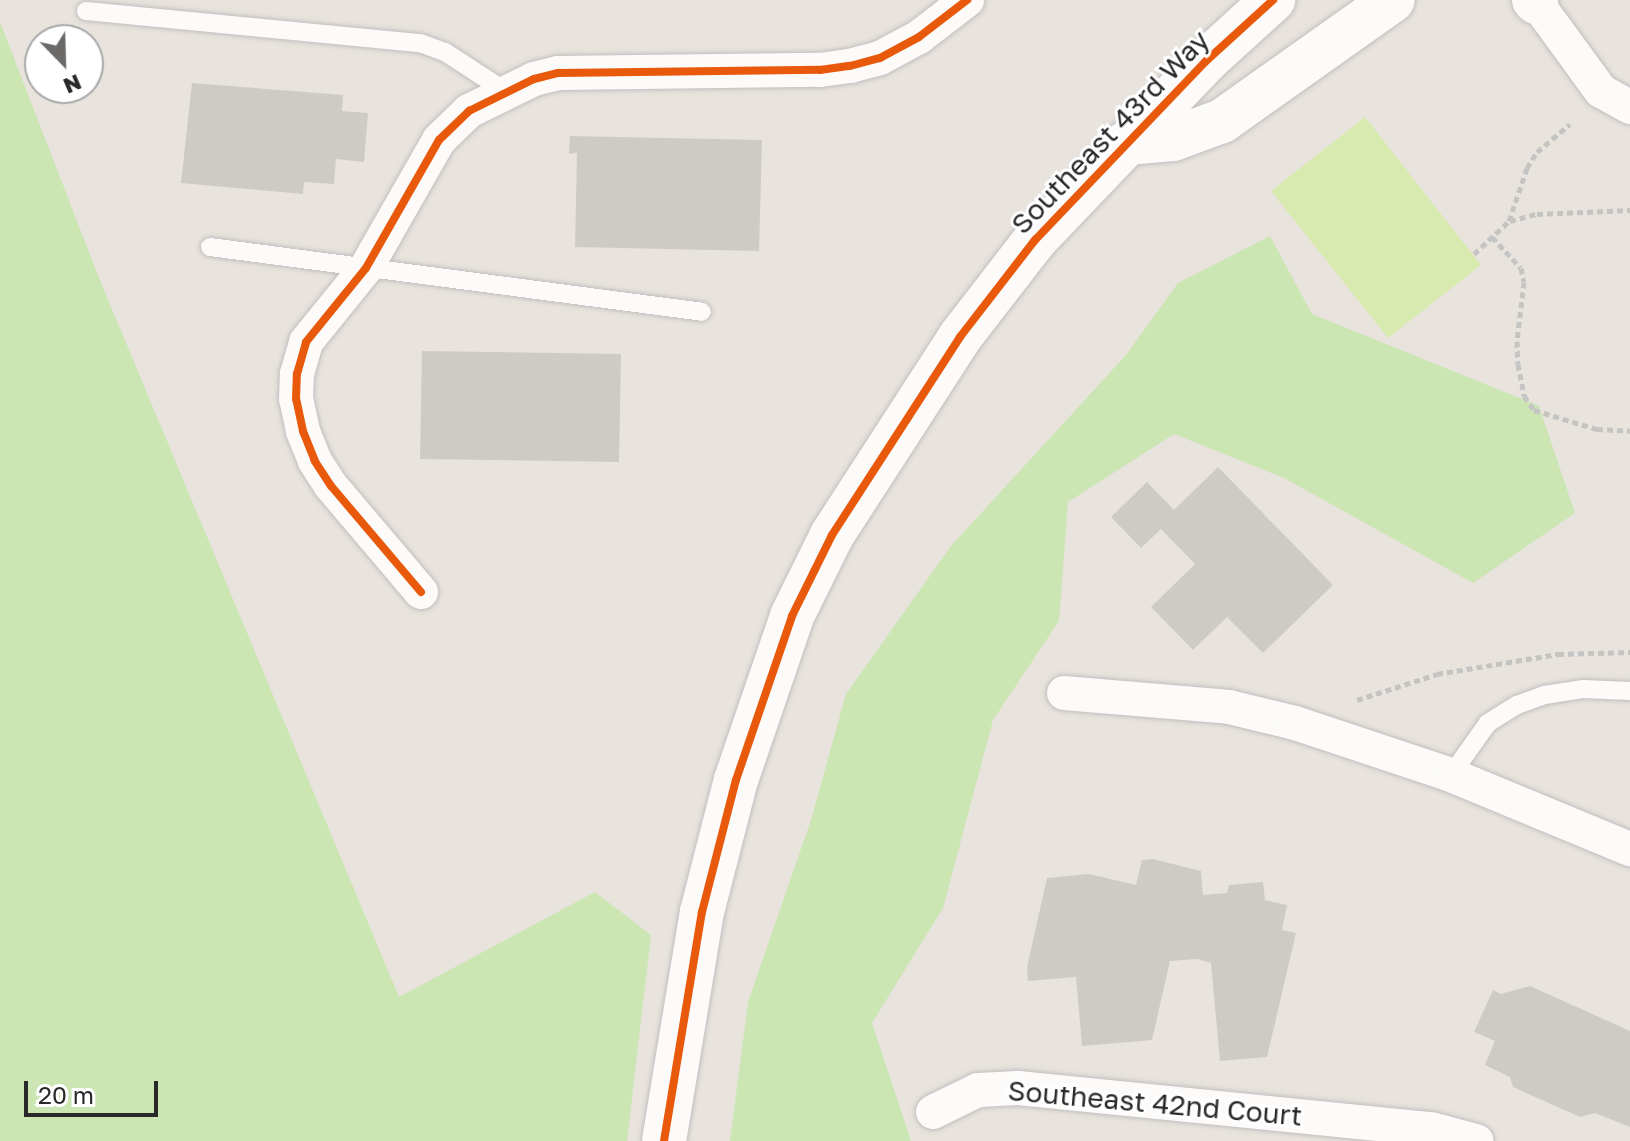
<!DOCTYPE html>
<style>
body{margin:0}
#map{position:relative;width:1630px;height:1141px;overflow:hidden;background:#e8e3dd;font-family:"Golos Text",sans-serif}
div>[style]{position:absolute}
.green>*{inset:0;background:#cbe5b3}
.pitch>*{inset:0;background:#d8eab0}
.building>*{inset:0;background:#cecbc7}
.path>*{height:5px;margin-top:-2.5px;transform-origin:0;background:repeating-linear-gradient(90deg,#c4c4c3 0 6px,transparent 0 10px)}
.roads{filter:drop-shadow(0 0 2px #c1bfbf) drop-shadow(0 0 2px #c1bfbf)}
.service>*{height:18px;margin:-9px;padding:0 9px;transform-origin:9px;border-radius:9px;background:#fcfbfa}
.minor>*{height:34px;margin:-17px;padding:0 17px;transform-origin:17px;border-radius:17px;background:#fcfbfa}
.secondary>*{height:44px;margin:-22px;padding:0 22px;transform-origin:22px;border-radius:22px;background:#fcfbfa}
.cycleway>*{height:8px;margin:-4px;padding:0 4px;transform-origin:4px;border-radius:4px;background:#e8590c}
span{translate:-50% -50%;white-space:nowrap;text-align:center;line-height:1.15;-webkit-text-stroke:6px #fff;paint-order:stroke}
.street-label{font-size:28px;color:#292929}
.north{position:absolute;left:24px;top:24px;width:80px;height:80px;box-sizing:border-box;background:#fff;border:2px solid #a9a9a9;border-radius:50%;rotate:157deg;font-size:22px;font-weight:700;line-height:32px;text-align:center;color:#292929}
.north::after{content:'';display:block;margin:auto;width:28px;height:36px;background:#6c6a68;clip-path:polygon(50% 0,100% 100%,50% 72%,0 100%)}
.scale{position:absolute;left:24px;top:1081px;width:134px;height:36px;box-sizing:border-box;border:4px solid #292929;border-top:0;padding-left:10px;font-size:24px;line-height:28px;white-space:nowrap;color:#292929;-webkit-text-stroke:6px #fff;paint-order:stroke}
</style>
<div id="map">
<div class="green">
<i style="clip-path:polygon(0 22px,99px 278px,399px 997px,595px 892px,651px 935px,627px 1141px,0 1141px)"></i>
<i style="clip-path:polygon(1270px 236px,1312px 314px,1539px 406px,1575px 513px,1473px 583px,1284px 478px,1174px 434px,1068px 502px,1059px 621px,993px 720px,943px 908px,872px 1023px,911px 1141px,730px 1141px,748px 1002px,811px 820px,846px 694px,951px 546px,1126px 355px,1178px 283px)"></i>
</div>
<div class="pitch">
<i style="clip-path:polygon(1365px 117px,1481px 265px,1388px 338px,1271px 191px)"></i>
</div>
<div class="building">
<i style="clip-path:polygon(192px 83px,343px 95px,342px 111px,368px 113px,364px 162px,336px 159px,334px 184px,304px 182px,303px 194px,181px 183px)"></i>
<i style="clip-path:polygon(570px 136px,762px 140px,759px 251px,575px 247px,577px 153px,569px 154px)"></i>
<i style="clip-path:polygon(422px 351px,621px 354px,619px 462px,420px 459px)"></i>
<i style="clip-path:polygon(1218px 467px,1333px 585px,1263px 653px,1227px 617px,1193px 650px,1151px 607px,1195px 564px,1161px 529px,1141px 548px,1111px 517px,1147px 482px,1174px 510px)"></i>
<i style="clip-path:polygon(1153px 859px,1201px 871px,1203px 895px,1227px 893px,1229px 885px,1263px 882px,1265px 900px,1287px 905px,1282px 930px,1296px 933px,1267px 1057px,1220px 1061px,1211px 963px,1197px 959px,1170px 961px,1152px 1040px,1082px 1046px,1076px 977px,1028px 981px,1027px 967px,1047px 878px,1089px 874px,1136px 885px,1142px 860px)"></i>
<i style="clip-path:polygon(1530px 986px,1630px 1031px,1630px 1127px,1595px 1113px,1580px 1117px,1513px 1087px,1510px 1077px,1485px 1065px,1495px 1041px,1474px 1032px,1493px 990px,1501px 994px)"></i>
</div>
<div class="path">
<i style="left:1510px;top:221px;width:28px;rotate:-15deg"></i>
<i style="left:1537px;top:214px;width:93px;rotate:-2.5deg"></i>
<i style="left:1492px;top:237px;width:42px;rotate:46.9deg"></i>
<i style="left:1521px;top:268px;width:14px;rotate:78deg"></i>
<i style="left:1524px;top:282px;width:59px;rotate:96.8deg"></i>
<i style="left:1517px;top:341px;width:23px;rotate:88deg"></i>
<i style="left:1518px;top:364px;width:33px;rotate:79deg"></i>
<i style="left:1524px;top:396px;width:17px;rotate:54deg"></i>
<i style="left:1534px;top:410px;width:66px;rotate:16.8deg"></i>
<i style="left:1597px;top:429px;width:33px;rotate:3deg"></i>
<i style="left:1474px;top:254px;width:48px;rotate:-43.3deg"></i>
<i style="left:1509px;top:221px;width:56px;rotate:-71.2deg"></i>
<i style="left:1527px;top:168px;width:19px;rotate:-58deg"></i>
<i style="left:1537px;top:152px;width:43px;rotate:-40.3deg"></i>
<i style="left:1357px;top:700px;width:84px;rotate:-18deg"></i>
<i style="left:1437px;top:674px;width:123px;rotate:-9.4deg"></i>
<i style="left:1558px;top:654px;width:72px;rotate:-1.6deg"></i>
</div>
<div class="roads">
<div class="service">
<i style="left:86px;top:11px;width:336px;rotate:5.5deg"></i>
<i style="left:420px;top:43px;width:27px;rotate:20deg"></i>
<i style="left:445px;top:52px;width:72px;rotate:33deg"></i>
<i style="left:210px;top:247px;width:496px;rotate:7.5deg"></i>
<i style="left:1451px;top:775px;width:64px;rotate:-54.6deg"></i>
<i style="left:1488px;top:723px;width:34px;rotate:-32deg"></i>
<i style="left:1517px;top:705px;width:30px;rotate:-20deg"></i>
<i style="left:1545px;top:695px;width:39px;rotate:-9deg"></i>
<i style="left:1584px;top:689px;width:46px;rotate:2.5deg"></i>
</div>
<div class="minor">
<i style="left:1540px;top:0;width:4px;rotate:153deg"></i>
<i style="left:1536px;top:2px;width:110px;rotate:53.9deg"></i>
<i style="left:1601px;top:91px;width:33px;rotate:29deg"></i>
<i style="left:421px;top:592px;width:139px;rotate:-130.3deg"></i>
<i style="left:331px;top:486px;width:30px;rotate:-123deg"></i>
<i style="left:315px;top:461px;width:32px;rotate:-112deg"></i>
<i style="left:303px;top:431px;width:33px;rotate:-102deg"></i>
<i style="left:296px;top:399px;width:25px;rotate:-88deg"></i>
<i style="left:297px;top:374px;width:33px;rotate:-74deg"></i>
<i style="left:306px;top:342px;width:95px;rotate:-51deg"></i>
<i style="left:366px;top:268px;width:147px;rotate:-60.3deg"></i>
<i style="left:439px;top:140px;width:42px;rotate:-44deg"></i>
<i style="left:469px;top:111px;width:72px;rotate:-26.2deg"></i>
<i style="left:534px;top:79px;width:25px;rotate:-14deg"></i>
<i style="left:558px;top:73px;width:262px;rotate:-0.7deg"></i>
<i style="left:820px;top:70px;width:30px;rotate:-8deg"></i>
<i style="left:850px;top:66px;width:31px;rotate:-15deg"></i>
<i style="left:880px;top:58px;width:44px;rotate:-28.3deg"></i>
<i style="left:919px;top:37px;width:61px;rotate:-37.6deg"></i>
<i style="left:1064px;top:693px;width:166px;rotate:4.8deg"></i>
<i style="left:1229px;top:707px;width:68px;rotate:13.6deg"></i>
<i style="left:1295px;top:723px;width:164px;rotate:18.4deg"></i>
<i style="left:1451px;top:775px;width:194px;rotate:22.5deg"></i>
<i style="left:933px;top:1112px;width:50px;rotate:-26.1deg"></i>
<i style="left:978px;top:1090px;width:40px;rotate:-2.9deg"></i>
<i style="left:1018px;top:1088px;width:415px;rotate:5.7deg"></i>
<i style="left:1431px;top:1129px;width:47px;rotate:14.9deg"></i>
</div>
<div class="secondary">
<i style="left:1534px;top:0;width:3px;rotate:45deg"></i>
<i style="left:1126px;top:143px;width:47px;rotate:-4.9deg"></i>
<i style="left:1173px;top:139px;width:52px;rotate:-20.2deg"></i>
<i style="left:1222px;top:121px;width:209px;rotate:-35.3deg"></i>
<i style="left:664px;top:1141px;width:232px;rotate:-80.6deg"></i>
<i style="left:702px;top:912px;width:136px;rotate:-75.6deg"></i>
<i style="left:736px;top:780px;width:173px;rotate:-71.1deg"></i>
<i style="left:792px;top:616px;width:90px;rotate:-63.7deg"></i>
<i style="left:832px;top:535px;width:236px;rotate:-57.1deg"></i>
<i style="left:960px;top:337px;width:123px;rotate:-52.3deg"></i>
<i style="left:1035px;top:240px;width:248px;rotate:-46.3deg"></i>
<i style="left:1206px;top:61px;width:91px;rotate:-42.3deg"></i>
</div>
</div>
<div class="cycleway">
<i style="left:421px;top:592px;width:139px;rotate:-130.3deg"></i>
<i style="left:331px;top:486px;width:30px;rotate:-123deg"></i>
<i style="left:315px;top:461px;width:32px;rotate:-112deg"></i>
<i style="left:303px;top:431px;width:33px;rotate:-102deg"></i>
<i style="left:296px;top:399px;width:25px;rotate:-88deg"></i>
<i style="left:297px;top:374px;width:33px;rotate:-74deg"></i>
<i style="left:306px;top:342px;width:95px;rotate:-51deg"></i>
<i style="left:366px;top:268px;width:147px;rotate:-60.3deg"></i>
<i style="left:439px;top:140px;width:42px;rotate:-44deg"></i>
<i style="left:469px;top:111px;width:72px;rotate:-26.2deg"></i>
<i style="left:534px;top:79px;width:25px;rotate:-14deg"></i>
<i style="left:558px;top:73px;width:262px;rotate:-0.7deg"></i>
<i style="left:820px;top:70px;width:30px;rotate:-8deg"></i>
<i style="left:850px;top:66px;width:31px;rotate:-15deg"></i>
<i style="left:880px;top:58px;width:44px;rotate:-28.3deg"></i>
<i style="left:919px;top:37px;width:61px;rotate:-37.6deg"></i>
<i style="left:664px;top:1141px;width:232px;rotate:-80.6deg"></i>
<i style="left:702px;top:912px;width:136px;rotate:-75.6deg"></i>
<i style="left:736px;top:780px;width:173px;rotate:-71.1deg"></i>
<i style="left:792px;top:616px;width:90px;rotate:-63.7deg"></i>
<i style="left:832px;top:535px;width:236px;rotate:-57.1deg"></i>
<i style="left:960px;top:337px;width:123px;rotate:-52.3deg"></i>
<i style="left:1035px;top:240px;width:248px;rotate:-46.3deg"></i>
<i style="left:1206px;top:61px;width:91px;rotate:-42.3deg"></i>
</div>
<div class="street-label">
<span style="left:1110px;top:132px;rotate:-46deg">Southeast 43rd Way</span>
<span style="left:1155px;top:1103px;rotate:5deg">Southeast 42nd Court</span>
</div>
<div class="north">N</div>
<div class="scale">20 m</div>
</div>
